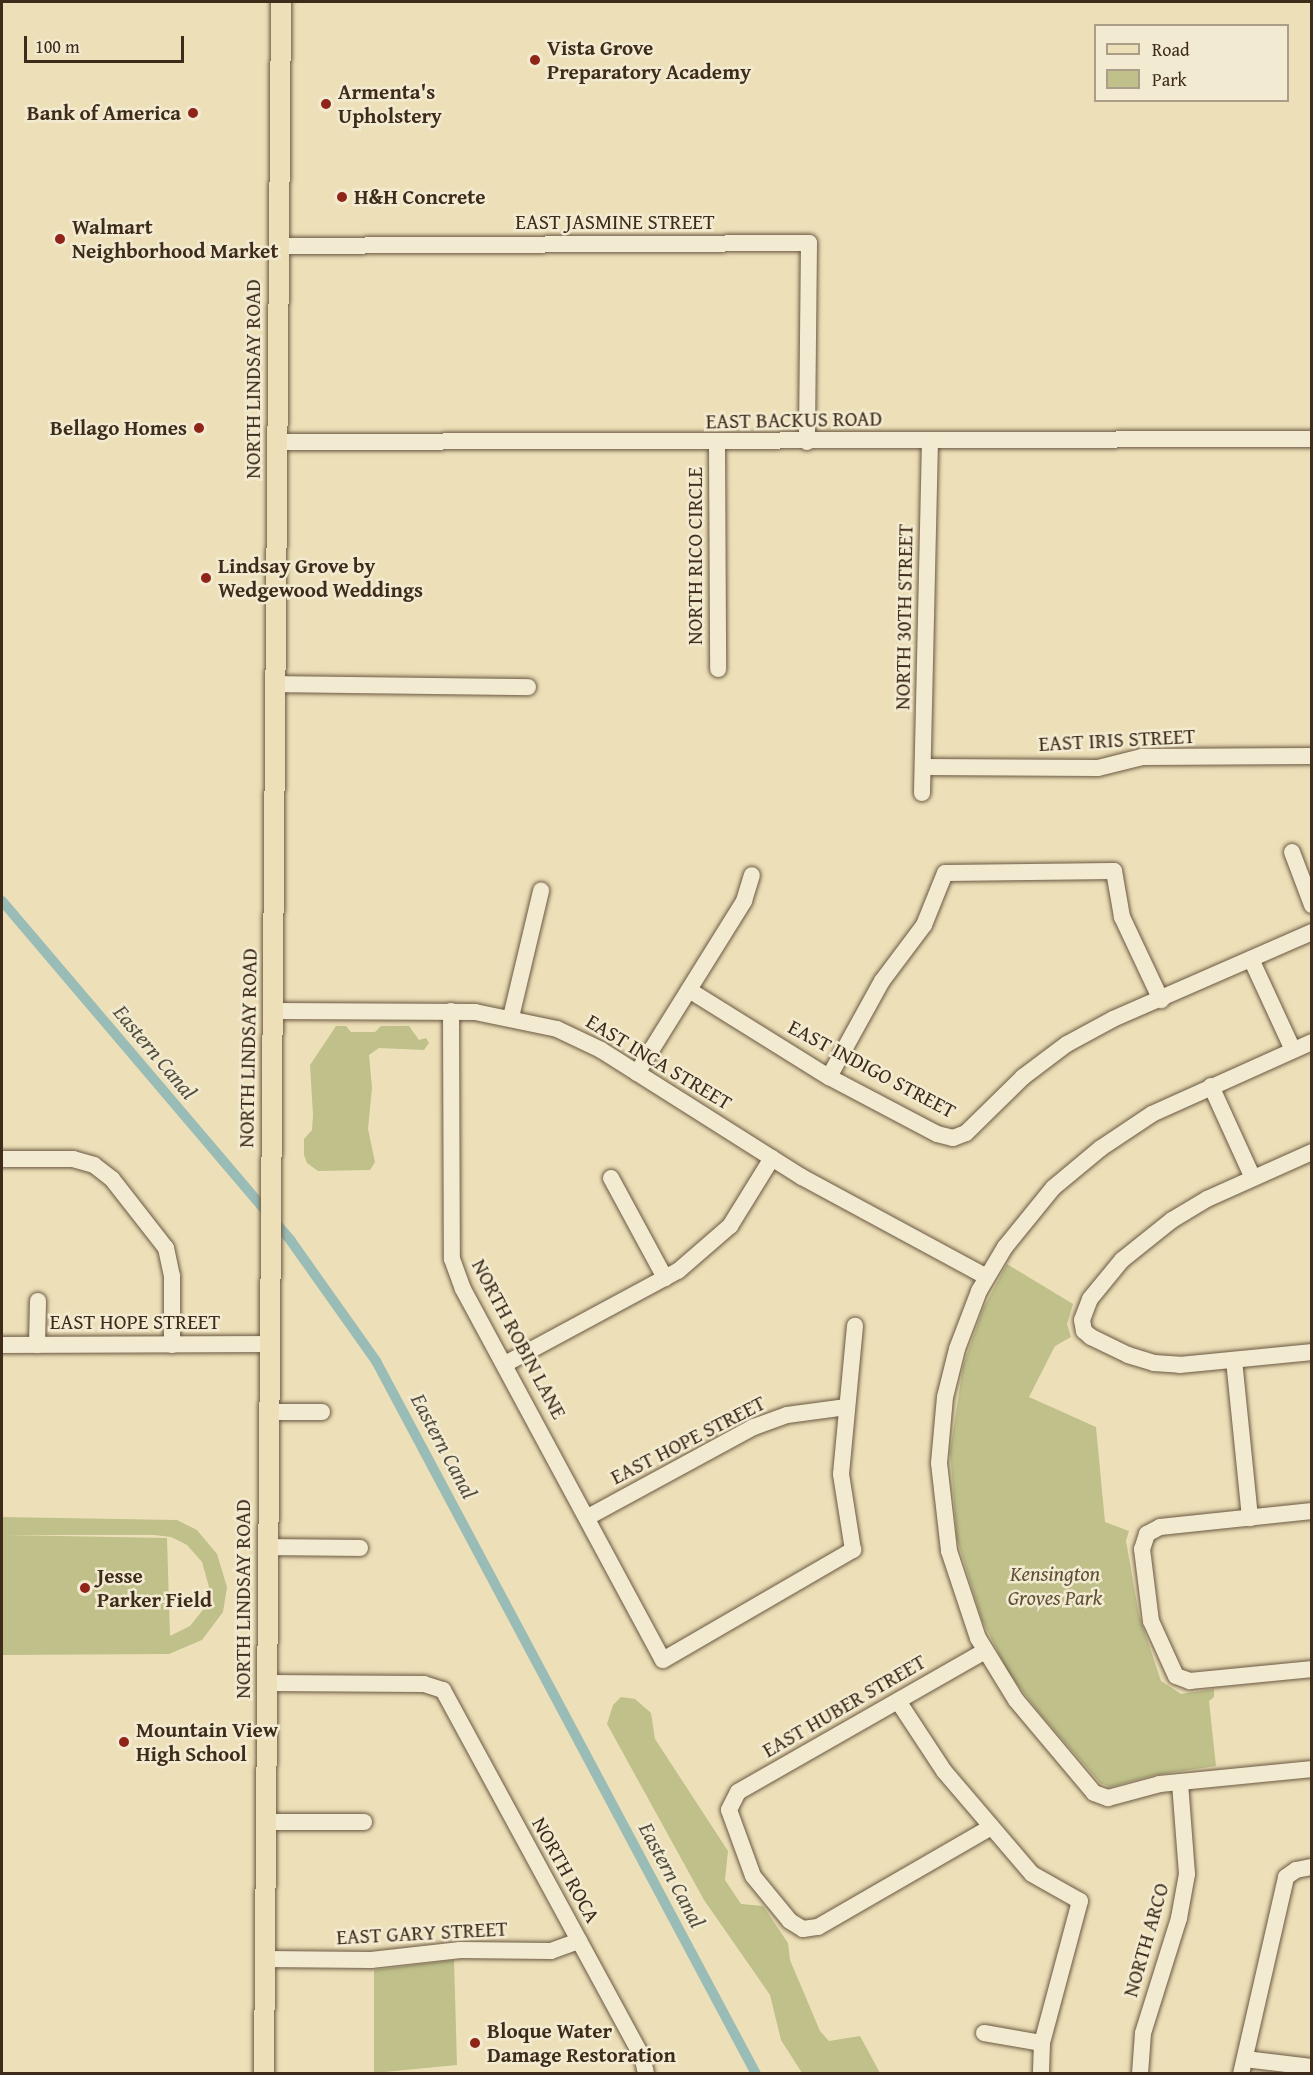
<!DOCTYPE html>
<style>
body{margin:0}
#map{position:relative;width:1313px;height:2075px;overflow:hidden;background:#ede0b8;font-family:"Gentium Book Plus",serif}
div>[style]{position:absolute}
.green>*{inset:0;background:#bfc08a}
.canal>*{height:10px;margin:-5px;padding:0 5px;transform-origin:5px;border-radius:5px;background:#9abcb6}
.roads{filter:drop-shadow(0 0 2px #6a5842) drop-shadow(0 0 2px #6a5842)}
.minor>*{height:16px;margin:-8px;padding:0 8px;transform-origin:8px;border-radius:8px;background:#f3ebd1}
.major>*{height:20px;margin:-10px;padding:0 10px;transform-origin:10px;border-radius:10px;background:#ede0b8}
.dots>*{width:16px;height:16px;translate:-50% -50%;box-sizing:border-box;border:3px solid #f3ebd1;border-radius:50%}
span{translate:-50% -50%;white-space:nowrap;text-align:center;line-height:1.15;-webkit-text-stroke:5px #f3ebd1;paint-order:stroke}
.poi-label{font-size:21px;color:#3e2b1a;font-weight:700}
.left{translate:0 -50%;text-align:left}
.right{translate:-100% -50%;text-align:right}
.street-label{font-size:21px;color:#3e2b1a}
.park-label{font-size:21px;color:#5e5036;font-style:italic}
.water-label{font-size:22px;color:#554f41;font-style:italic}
.frame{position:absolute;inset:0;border:3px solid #3e2b1a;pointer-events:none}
.legend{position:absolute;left:1094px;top:24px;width:195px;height:78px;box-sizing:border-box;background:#f3ebd1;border:2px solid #ab9e88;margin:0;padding:8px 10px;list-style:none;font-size:18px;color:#3e2b1a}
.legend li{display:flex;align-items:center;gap:12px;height:30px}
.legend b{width:30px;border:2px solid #ab9e88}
.scale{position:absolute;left:24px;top:36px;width:160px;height:27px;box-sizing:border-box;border:3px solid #3e2b1a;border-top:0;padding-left:8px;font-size:18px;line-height:21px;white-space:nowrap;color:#3e2b1a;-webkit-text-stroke:4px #f3ebd1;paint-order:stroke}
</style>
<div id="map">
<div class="green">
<i style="clip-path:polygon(336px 1026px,346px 1026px,351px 1032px,375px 1032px,381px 1026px,409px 1026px,419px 1040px,426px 1038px,429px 1043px,424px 1050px,379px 1048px,369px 1055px,372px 1088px,368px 1129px,375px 1162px,370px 1170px,318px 1171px,307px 1163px,304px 1155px,304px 1139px,312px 1130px,313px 1115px,310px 1065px)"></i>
<i style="clip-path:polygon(1007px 1264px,1073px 1304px,1067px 1324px,1071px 1337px,1055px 1346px,1029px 1397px,1096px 1427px,1105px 1522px,1129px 1531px,1126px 1541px,1139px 1615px,1161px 1681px,1181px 1694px,1214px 1689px,1214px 1697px,1209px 1701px,1216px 1766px,1155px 1775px,1110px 1787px,1100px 1783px,1037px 1710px,1007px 1670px,982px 1620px,957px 1539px,950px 1452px,963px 1366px,983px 1309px)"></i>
<i style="clip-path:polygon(evenodd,2px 1517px,177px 1520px,197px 1530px,217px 1554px,227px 1587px,223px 1612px,202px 1640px,169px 1654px,2px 1655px,2px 1517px,6px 1535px,154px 1535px,171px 1537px,187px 1545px,202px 1562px,209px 1587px,206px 1606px,190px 1626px,170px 1636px,167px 1538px,6px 1535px)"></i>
<i style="clip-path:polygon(621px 1697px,635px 1699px,651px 1713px,655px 1739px,728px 1851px,725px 1880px,741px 1904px,763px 1906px,788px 1943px,790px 1960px,820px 2031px,829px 2041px,860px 2036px,880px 2073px,802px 2073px,781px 2040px,770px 1995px,704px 1900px,607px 1724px,613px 1705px)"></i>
<i style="clip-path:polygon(454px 1960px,457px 2065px,374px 2073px,374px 1970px)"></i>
</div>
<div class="canal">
<i style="left:2px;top:901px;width:446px;rotate:49.6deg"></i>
<i style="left:291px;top:1241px;width:147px;rotate:54.7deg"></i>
<i style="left:376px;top:1361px;width:808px;rotate:61.94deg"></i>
</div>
<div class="roads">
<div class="minor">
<i style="left:278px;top:246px;width:531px;rotate:-0.32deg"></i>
<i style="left:809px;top:243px;width:199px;rotate:90.6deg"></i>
<i style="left:277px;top:442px;width:1035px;rotate:-0.17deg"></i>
<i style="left:717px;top:444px;width:225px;rotate:89.7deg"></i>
<i style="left:275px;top:684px;width:253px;rotate:0.7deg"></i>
<i style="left:924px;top:767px;width:174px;rotate:0.3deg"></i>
<i style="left:1098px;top:768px;width:45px;rotate:-14deg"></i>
<i style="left:1142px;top:757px;width:170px;rotate:-0.3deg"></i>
<i style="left:922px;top:793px;width:352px;rotate:-88.7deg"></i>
<i style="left:1292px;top:852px;width:57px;rotate:69.3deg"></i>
<i style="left:1251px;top:959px;width:100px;rotate:65.2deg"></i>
<i style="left:689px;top:990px;width:165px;rotate:31.9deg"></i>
<i style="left:829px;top:1077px;width:122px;rotate:27.8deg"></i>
<i style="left:937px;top:1134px;width:16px;rotate:14deg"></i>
<i style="left:953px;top:1138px;width:14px;rotate:-21deg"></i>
<i style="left:966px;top:1133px;width:80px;rotate:-44.5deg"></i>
<i style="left:1023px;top:1077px;width:55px;rotate:-36.9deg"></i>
<i style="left:1067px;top:1044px;width:52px;rotate:-28.5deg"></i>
<i style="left:1113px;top:1019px;width:217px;rotate:-23.6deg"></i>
<i style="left:272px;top:1011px;width:203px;rotate:0.3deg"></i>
<i style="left:475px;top:1012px;width:84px;rotate:11.7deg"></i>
<i style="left:557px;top:1029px;width:49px;rotate:25.5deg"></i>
<i style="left:601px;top:1050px;width:238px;rotate:32.3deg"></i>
<i style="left:802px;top:1177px;width:210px;rotate:28.4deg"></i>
<i style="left:451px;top:1011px;width:248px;rotate:89.8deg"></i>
<i style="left:452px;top:1259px;width:32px;rotate:70deg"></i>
<i style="left:463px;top:1289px;width:421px;rotate:61.7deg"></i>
<i style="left:663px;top:1660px;width:220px;rotate:-30.1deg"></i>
<i style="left:853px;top:1550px;width:77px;rotate:-99deg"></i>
<i style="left:841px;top:1474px;width:149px;rotate:-84.6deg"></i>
<i style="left:511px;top:1017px;width:130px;rotate:-76.6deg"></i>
<i style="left:1312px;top:1042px;width:175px;rotate:155.8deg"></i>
<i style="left:1152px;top:1114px;width:61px;rotate:146.3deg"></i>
<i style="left:1101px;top:1148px;width:62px;rotate:140.2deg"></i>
<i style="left:1053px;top:1188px;width:76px;rotate:129.1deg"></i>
<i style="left:1005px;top:1247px;width:51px;rotate:120.6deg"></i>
<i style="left:979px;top:1291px;width:62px;rotate:110.8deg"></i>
<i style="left:957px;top:1349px;width:49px;rotate:104deg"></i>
<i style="left:945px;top:1397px;width:66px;rotate:95.2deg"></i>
<i style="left:939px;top:1463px;width:89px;rotate:83.5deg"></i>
<i style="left:949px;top:1551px;width:92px;rotate:71.6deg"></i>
<i style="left:978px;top:1638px;width:73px;rotate:58.5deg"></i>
<i style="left:1016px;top:1700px;width:121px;rotate:50deg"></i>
<i style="left:1094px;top:1793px;width:15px;rotate:20deg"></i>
<i style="left:1108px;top:1798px;width:54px;rotate:-15.1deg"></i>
<i style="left:1160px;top:1784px;width:153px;rotate:-5.6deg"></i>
<i style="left:637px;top:1073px;width:203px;rotate:-58.1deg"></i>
<i style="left:744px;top:901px;width:27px;rotate:-73deg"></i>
<i style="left:829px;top:1077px;width:110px;rotate:-61.1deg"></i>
<i style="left:882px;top:981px;width:70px;rotate:-53.1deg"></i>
<i style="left:924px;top:925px;width:56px;rotate:-68deg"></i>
<i style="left:945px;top:873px;width:169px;rotate:-0.7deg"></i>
<i style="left:1114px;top:871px;width:47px;rotate:80.1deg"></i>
<i style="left:1122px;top:917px;width:92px;rotate:64.8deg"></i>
<i style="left:1211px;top:1086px;width:101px;rotate:65.5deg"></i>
<i style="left:1312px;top:1152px;width:115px;rotate:155.9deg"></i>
<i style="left:1207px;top:1199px;width:41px;rotate:149deg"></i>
<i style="left:1172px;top:1220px;width:64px;rotate:141.3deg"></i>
<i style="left:1122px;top:1260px;width:50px;rotate:129.4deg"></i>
<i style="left:1090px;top:1299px;width:22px;rotate:111deg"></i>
<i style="left:1082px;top:1320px;width:11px;rotate:80deg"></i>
<i style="left:1084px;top:1331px;width:9px;rotate:41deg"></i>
<i style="left:1091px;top:1337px;width:41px;rotate:25.9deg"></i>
<i style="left:1128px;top:1355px;width:27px;rotate:17deg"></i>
<i style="left:1154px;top:1363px;width:26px;rotate:4deg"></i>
<i style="left:1180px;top:1365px;width:133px;rotate:-5.6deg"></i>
<i style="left:2px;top:1159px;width:71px"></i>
<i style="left:73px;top:1159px;width:22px;rotate:16deg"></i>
<i style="left:94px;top:1165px;width:23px;rotate:38deg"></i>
<i style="left:112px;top:1179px;width:88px;rotate:52deg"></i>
<i style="left:166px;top:1248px;width:29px;rotate:78deg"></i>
<i style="left:172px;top:1276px;width:69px;rotate:90deg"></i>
<i style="left:611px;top:1178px;width:114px;rotate:61.6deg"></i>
<i style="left:2px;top:1345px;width:267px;rotate:-0.2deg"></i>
<i style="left:37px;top:1345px;width:44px;rotate:-88.7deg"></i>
<i style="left:1234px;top:1360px;width:159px;rotate:84.2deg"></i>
<i style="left:505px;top:1364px;width:196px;rotate:-28.3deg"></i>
<i style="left:678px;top:1271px;width:69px;rotate:-40.9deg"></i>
<i style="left:730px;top:1226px;width:80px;rotate:-58.3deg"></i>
<i style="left:269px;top:1412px;width:53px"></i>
<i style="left:1312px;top:1511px;width:153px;rotate:174deg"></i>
<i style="left:1160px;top:1527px;width:15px;rotate:152deg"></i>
<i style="left:1147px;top:1534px;width:16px;rotate:108deg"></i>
<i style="left:1142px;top:1549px;width:73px;rotate:82.9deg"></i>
<i style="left:1151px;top:1621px;width:60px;rotate:65.6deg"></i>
<i style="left:1176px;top:1676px;width:15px;rotate:20deg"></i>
<i style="left:1190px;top:1681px;width:123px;rotate:-5.6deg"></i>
<i style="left:588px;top:1517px;width:189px;rotate:-28.5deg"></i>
<i style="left:754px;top:1427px;width:35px;rotate:-20deg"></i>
<i style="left:787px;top:1415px;width:60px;rotate:-7.7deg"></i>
<i style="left:268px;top:1547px;width:92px;rotate:0.6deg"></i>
<i style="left:985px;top:1651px;width:284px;rotate:150.3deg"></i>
<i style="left:738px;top:1792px;width:20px;rotate:117deg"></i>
<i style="left:729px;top:1810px;width:70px;rotate:70deg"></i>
<i style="left:753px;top:1876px;width:58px;rotate:50.6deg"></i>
<i style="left:790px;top:1921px;width:15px;rotate:32deg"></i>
<i style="left:803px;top:1929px;width:15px;rotate:-8deg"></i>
<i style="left:818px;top:1927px;width:200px;rotate:-30deg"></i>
<i style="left:267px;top:1683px;width:157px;rotate:0.4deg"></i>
<i style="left:424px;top:1684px;width:20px;rotate:18deg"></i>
<i style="left:443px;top:1690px;width:417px;rotate:61.5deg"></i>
<i style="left:642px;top:2056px;width:18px;rotate:77deg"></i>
<i style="left:898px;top:1701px;width:84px;rotate:56.7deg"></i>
<i style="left:944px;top:1771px;width:135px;rotate:49.5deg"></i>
<i style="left:1032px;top:1874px;width:55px;rotate:29.4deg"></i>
<i style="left:1080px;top:1901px;width:147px;rotate:105deg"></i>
<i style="left:1042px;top:2043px;width:31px;rotate:92deg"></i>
<i style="left:266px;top:1822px;width:98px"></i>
<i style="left:265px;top:1959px;width:106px;rotate:0.5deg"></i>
<i style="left:371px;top:1960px;width:90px;rotate:-6.4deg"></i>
<i style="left:460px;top:1950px;width:91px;rotate:0.6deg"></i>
<i style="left:551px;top:1951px;width:30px;rotate:-20deg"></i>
<i style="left:984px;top:2033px;width:59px;rotate:9.8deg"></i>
<i style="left:1245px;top:2059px;width:67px;rotate:6.8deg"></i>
<i style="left:1140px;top:2074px;width:41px;rotate:-85.8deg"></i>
<i style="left:1143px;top:2033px;width:121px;rotate:-72.6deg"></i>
<i style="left:1179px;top:1918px;width:45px;rotate:-79.7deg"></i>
<i style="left:1187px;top:1874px;width:92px;rotate:-94.4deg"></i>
<i style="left:1241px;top:2074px;width:202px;rotate:-77.1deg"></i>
<i style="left:1286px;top:1877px;width:12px;rotate:-35deg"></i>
<i style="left:1296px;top:1870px;width:16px;rotate:-11deg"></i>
</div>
<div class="major">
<i style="left:264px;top:2074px;width:2072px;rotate:-89.53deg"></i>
</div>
</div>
<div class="dots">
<i style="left:535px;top:60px;background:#8f2418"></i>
<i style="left:326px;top:104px;background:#8f2418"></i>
<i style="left:193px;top:113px;background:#8f2418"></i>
<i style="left:342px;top:197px;background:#8f2418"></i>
<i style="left:60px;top:239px;background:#8f2418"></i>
<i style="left:199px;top:428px;background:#8f2418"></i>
<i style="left:206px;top:578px;background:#8f2418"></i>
<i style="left:85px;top:1588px;background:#8f2418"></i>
<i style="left:124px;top:1742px;background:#8f2418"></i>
<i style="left:475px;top:2043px;background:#8f2418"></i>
</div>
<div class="poi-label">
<span class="left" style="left:547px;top:60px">Vista Grove<br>Preparatory Academy</span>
<span class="left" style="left:338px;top:104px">Armenta's<br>Upholstery</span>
<span class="right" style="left:181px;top:113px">Bank of America</span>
<span class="left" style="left:354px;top:197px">H&amp;H Concrete</span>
<span class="left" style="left:72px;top:239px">Walmart<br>Neighborhood Market</span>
<span class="right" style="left:187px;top:428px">Bellago Homes</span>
<span class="left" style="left:218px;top:578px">Lindsay Grove by<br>Wedgewood Weddings</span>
<span class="left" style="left:97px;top:1588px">Jesse<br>Parker Field</span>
<span class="left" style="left:136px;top:1742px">Mountain View<br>High School</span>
<span class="left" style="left:487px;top:2043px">Bloque Water<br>Damage Restoration</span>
</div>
<div class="street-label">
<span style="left:615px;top:222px">EAST JASMINE STREET</span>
<span style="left:253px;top:379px;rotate:-90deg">NORTH LINDSAY ROAD</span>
<span style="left:794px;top:420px;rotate:-1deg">EAST BACKUS ROAD</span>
<span style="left:695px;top:556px;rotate:-90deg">NORTH RICO CIRCLE</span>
<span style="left:904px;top:617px;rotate:-89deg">NORTH 30TH STREET</span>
<span style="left:1117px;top:740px;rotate:-3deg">EAST IRIS STREET</span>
<span style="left:248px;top:1048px;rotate:-89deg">NORTH LINDSAY ROAD</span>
<span style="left:659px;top:1062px;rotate:31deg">EAST INCA STREET</span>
<span style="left:872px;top:1069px;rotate:28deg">EAST INDIGO STREET</span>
<span style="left:135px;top:1322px">EAST HOPE STREET</span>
<span style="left:519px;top:1339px;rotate:62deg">NORTH ROBIN LANE</span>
<span style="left:688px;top:1440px;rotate:-27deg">EAST HOPE STREET</span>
<span style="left:243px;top:1599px;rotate:-90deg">NORTH LINDSAY ROAD</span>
<span style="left:844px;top:1706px;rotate:-30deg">EAST HUBER STREET</span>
<span style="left:566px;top:1870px;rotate:61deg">NORTH ROCA</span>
<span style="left:422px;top:1933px;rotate:-3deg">EAST GARY STREET</span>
<span style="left:1146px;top:1940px;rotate:-74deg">NORTH ARCO</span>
</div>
<div class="park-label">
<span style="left:1055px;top:1586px">Kensington<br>Groves Park</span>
</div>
<div class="water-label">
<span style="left:155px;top:1052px;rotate:50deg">Eastern Canal</span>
<span style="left:444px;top:1446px;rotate:62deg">Eastern Canal</span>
<span style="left:672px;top:1875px;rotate:62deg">Eastern Canal</span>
</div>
<div class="frame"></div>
<ul class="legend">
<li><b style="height:8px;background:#ede0b8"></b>Road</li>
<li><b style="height:16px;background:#bfc08a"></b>Park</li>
</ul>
<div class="scale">100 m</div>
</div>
